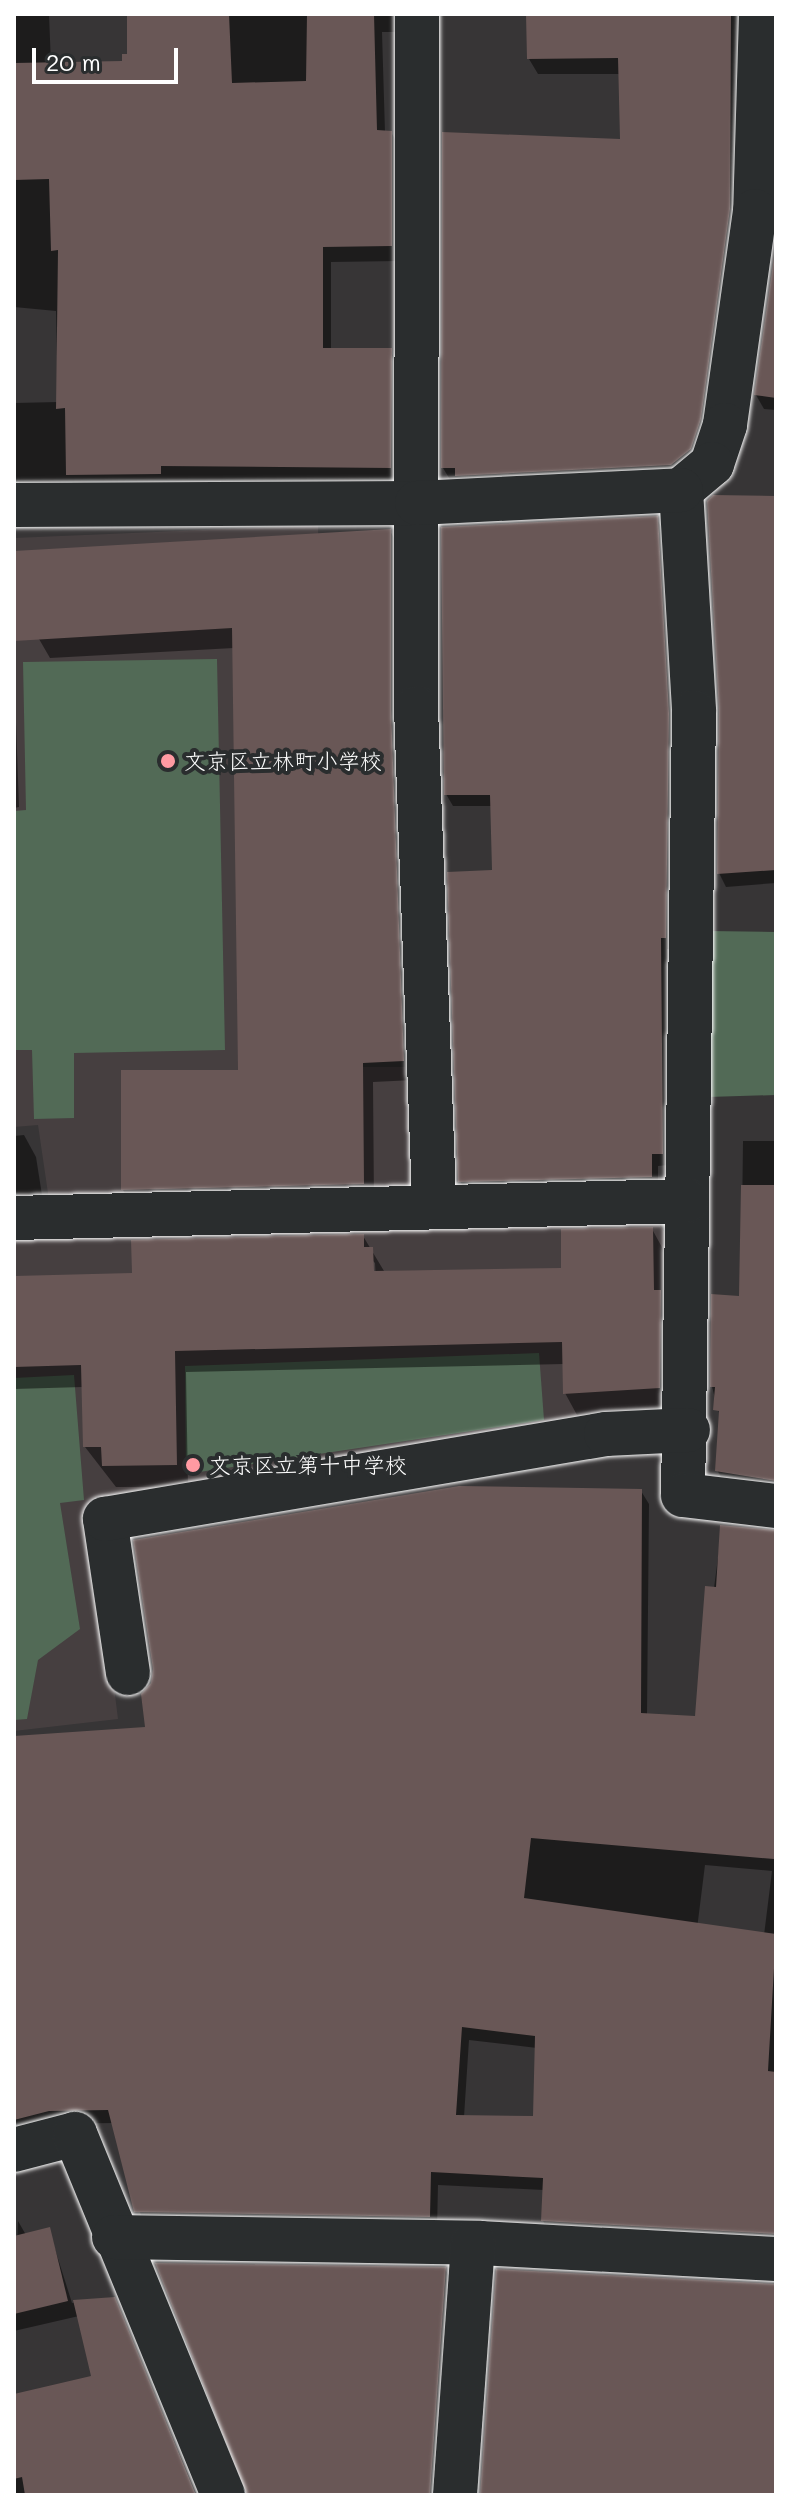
<!DOCTYPE html>
<meta charset="utf-8">
<style>
body{margin:0}
#map{position:relative;width:790px;height:2509px;overflow:hidden;background:#373536;font-family:Mali,"Klee One",sans-serif}
div>[style]{position:absolute}
.built>*{inset:0;background:#463f40}
.green>*{inset:0;background:#526a56}
.shadow>*{inset:0;background:#0007}
.building>*{inset:0;background:#695756}
.roads{filter:drop-shadow(0 0 2px #fff) drop-shadow(0 0 2px #fff)}
.street>*{height:44px;margin:-22px;padding:0 22px;transform-origin:22px;border-radius:22px;background:#2a2d2e}
.dots>*{width:22px;height:22px;translate:-50% -50%;box-sizing:border-box;border:4px solid #2a2d2e;border-radius:50%}
span{translate:-50% -50%;white-space:nowrap;text-align:center;line-height:1.15;-webkit-text-stroke:8px #2a2d2e;paint-order:stroke}
.poi-label{font-size:22px;color:#fff}
.left{translate:0 -50%;text-align:left}
.frame{position:absolute;inset:0;border:16px solid #fff;pointer-events:none}
.scale{position:absolute;left:32px;top:48px;width:146px;height:36px;box-sizing:border-box;border:4px solid #fff;border-top:0;padding-left:10px;font-size:24px;line-height:28px;white-space:nowrap;color:#fff;-webkit-text-stroke:6px #2a2d2e;paint-order:stroke}
</style>
<div id="map">
<div class="built">
<i style="clip-path:polygon(318px 525px,327px 984px,346px 1067px,405px 1067px,411px 1184px,395px 1195px,49px 1200px,38px 1125px,14px 1127px,14px 538px)"></i>
<i style="clip-path:polygon(653px 1217px,666px 1234px,660px 1405px,652px 1419px,92px 1511px,118px 1719px,14px 1731px,14px 1232px)"></i>
</div>
<div class="green">
<i style="clip-path:polygon(217px 659px,225px 1050px,74px 1053px,74px 1118px,34px 1119px,32px 1050px,14px 1050px,14px 811px,26px 810px,23px 662px)"></i>
<i style="clip-path:polygon(708px 931px,776px 932px,776px 1095px,708px 1097px)"></i>
<i style="clip-path:polygon(539px 1353px,544px 1420px,186px 1474px,185px 1366px)"></i>
<i style="clip-path:polygon(74px 1375px,84px 1500px,60px 1503px,80px 1629px,38px 1660px,27px 1719px,14px 1720px,14px 1378px)"></i>
</div>
<div class="shadow">
<i style="clip-path:polygon(14px 14px,49px 14px,51px 64px,124px 63px,129px 56px,129px 14px,401px 14px,400px 32px,382px 32px,385px 132px,391px 132px,400px 148px,400px 261px,331px 262px,331px 350px,390px 350px,399px 366px,399px 483px,169px 482px,169px 489px,77px 490px,72px 482px,14px 484px,14px 403px,58px 402px,56px 311px,14px 307px)"></i>
<i style="clip-path:polygon(528px 14px,740px 14px,738px 226px,709px 436px,681px 481px,452px 483px,443px 468px,622px 141px,621px 74px,538px 74px,529px 59px)"></i>
<i style="clip-path:polygon(776px 256px,776px 410px,764px 409px,756px 395px)"></i>
<i style="clip-path:polygon(776px 498px,776px 883px,726px 887px,719px 873px)"></i>
<i style="clip-path:polygon(656px 518px,663px 530px,675px 726px,672px 949px,667px 949px,668px 1165px,658px 1166px,658px 1188px,467px 1193px,460px 1181px,494px 872px,493px 806px,453px 806px,446px 794px)"></i>
<i style="clip-path:polygon(390px 531px,401px 550px,414px 1080px,373px 1082px,374px 1203px,134px 1209px,123px 1190px,240px 1072px,234px 648px,50px 658px,39px 639px,14px 622px,14px 553px)"></i>
<i style="clip-path:polygon(14px 666px,19px 807px,14px 808px)"></i>
<i style="clip-path:polygon(24px 1135px,36px 1157px,45px 1214px,14px 1218px,14px 1136px)"></i>
<i style="clip-path:polygon(743px 1141px,776px 1141px,776px 1494px,725px 1484px,717px 1470px,721px 1420px,712px 1387px,741px 1298px)"></i>
<i style="clip-path:polygon(evenodd,652px 1229px,664px 1251px,671px 1410px,577px 1415px,565px 1393px,564px 1364px,186px 1372px,188px 1487px,116px 1487px,85px 1447px,83px 1387px,14px 1389px,14px 1278px,134px 1275px,363px 1236px,384px 1271px,563px 1270px,652px 1229px,371px 1259px,375px 1263px,376px 1281px,372px 1281px,371px 1259px)"></i>
<i style="clip-path:polygon(evenodd,641px 1491px,649px 1504px,647px 1716px,697px 1718px,722px 1527px,776px 1531px,776px 2247px,551px 2234px,543px 2221px,544px 2190px,438px 2185px,437px 2230px,144px 2225px,113px 2123px,58px 2124px,14px 2136px,14px 1740px,148px 1729px,641px 1491px,705px 1865px,772px 1871px,764px 1935px,697px 1929px,705px 1865px,641px 1491px,469px 2040px,537px 2048px,535px 2118px,464px 2117px,469px 2040px)"></i>
<i style="clip-path:polygon(18px 2221px,26px 2235px,49px 2230px,72px 2303px,114px 2299px,197px 2495px,14px 2495px,14px 2395px,93px 2378px,79px 2316px,14px 2331px)"></i>
<i style="clip-path:polygon(445px 2269px,453px 2283px,438px 2495px,249px 2495px)"></i>
</div>
<div class="building">
<i style="clip-path:polygon(127px 14px,229px 14px,232px 83px,306px 81px,307px 14px,374px 14px,377px 130px,392px 131px,392px 246px,323px 247px,323px 348px,392px 348px,391px 468px,161px 466px,161px 474px,66px 475px,65px 408px,56px 409px,58px 250px,51px 251px,49px 179px,14px 180px,14px 63px,122px 61px,122px 54px,127px 54px)"></i>
<i style="clip-path:polygon(526px 14px,731px 14px,730px 209px,701px 419px,691px 449px,671px 465px,455px 476px,455px 468px,441px 468px,442px 132px,620px 139px,618px 58px,527px 59px)"></i>
<i style="clip-path:polygon(776px 244px,776px 398px,754px 395px)"></i>
<i style="clip-path:polygon(713px 495px,776px 496px,776px 870px,717px 874px,719px 711px,707px 501px)"></i>
<i style="clip-path:polygon(658px 516px,669px 713px,666px 938px,661px 938px,663px 1154px,652px 1154px,652px 1177px,458px 1182px,447px 872px,492px 870px,490px 795px,444px 795px,441px 527px)"></i>
<i style="clip-path:polygon(391px 529px,391px 709px,404px 1061px,363px 1063px,364px 1184px,121px 1190px,121px 1070px,238px 1070px,232px 628px,14px 641px,14px 551px)"></i>
<i style="clip-path:polygon(741px 1185px,776px 1185px,776px 1481px,715px 1471px,719px 1411px,713px 1410px,715px 1387px,710px 1387px,711px 1294px,739px 1296px)"></i>
<i style="clip-path:polygon(653px 1227px,654px 1290px,661px 1290px,660px 1388px,563px 1394px,562px 1342px,175px 1351px,177px 1465px,102px 1466px,101px 1447px,83px 1447px,81px 1365px,14px 1367px,14px 1276px,132px 1273px,131px 1240px,364px 1234px,364px 1247px,373px 1247px,374px 1271px,561px 1268px,561px 1229px)"></i>
<i style="clip-path:polygon(evenodd,459px 1486px,642px 1489px,641px 1713px,695px 1716px,705px 1586px,716px 1587px,720px 1525px,776px 1530px,774px 1859px,531px 1838px,524px 1898px,776px 1934px,768px 2071px,776px 2072px,776px 2234px,541px 2221px,543px 2178px,431px 2172px,430px 2217px,134px 2212px,108px 2110px,49px 2111px,14px 2120px,14px 1736px,145px 1727px,141px 1694px,151px 1683px,153px 1669px,133px 1540px,459px 1486px,462px 2027px,535px 2036px,533px 2116px,456px 2115px,462px 2027px)"></i>
<i style="clip-path:polygon(50px 2227px,68px 2301px,14px 2314px,14px 2236px)"></i>
<i style="clip-path:polygon(155px 2263px,446px 2267px,430px 2495px,247px 2495px)"></i>
<i style="clip-path:polygon(496px 2269px,776px 2284px,776px 2495px,480px 2495px)"></i>
<i style="clip-path:polygon(115px 2297px,196px 2495px,25px 2495px,22px 2477px,14px 2479px,14px 2394px,91px 2376px,73px 2300px)"></i>
</div>
<div class="roads">
<div class="street">
<i style="left:417px;top:14px;width:694px;rotate:90.08deg"></i>
<i style="left:416px;top:708px;width:499px;rotate:87.9deg"></i>
<i style="left:761px;top:14px;width:197px;rotate:91.7deg"></i>
<i style="left:755px;top:211px;width:216px;rotate:98deg"></i>
<i style="left:725px;top:425px;width:41px;rotate:108.4deg"></i>
<i style="left:712px;top:464px;width:40px;rotate:140deg"></i>
<i style="left:681px;top:490px;width:222px;rotate:86.6deg"></i>
<i style="left:694px;top:712px;width:783px;rotate:90.8deg"></i>
<i style="left:683px;top:1495px;width:94px;rotate:6.7deg"></i>
<i style="left:14px;top:505px;width:403px;rotate:-0.3deg"></i>
<i style="left:417px;top:503px;width:264px;rotate:-2.8deg"></i>
<i style="left:14px;top:1218px;width:673px;rotate:-1.45deg"></i>
<i style="left:128px;top:1673px;width:156px;rotate:-98.5deg"></i>
<i style="left:105px;top:1519px;width:508px;rotate:-9.63deg"></i>
<i style="left:606px;top:1434px;width:82px;rotate:-2.8deg"></i>
<i style="left:14px;top:2150px;width:63px;rotate:-14.7deg"></i>
<i style="left:75px;top:2134px;width:390px;rotate:67.7deg"></i>
<i style="left:114px;top:2237px;width:366px;rotate:0.9deg"></i>
<i style="left:480px;top:2243px;width:296px;rotate:3.1deg"></i>
<i style="left:455px;top:2495px;width:252px;rotate:-85.9deg"></i>
</div>
</div>
<div class="dots">
<i style="left:168px;top:761px;background:#ff9aa2"></i>
<i style="left:193px;top:1465px;background:#ff9aa2"></i>
</div>
<div class="poi-label">
<span class="left" style="left:184px;top:761px">文京区立林町小学校</span>
<span class="left" style="left:209px;top:1465px">文京区立第十中学校</span>
</div>
<div class="frame"></div>
<div class="scale">20 m</div>
</div>
